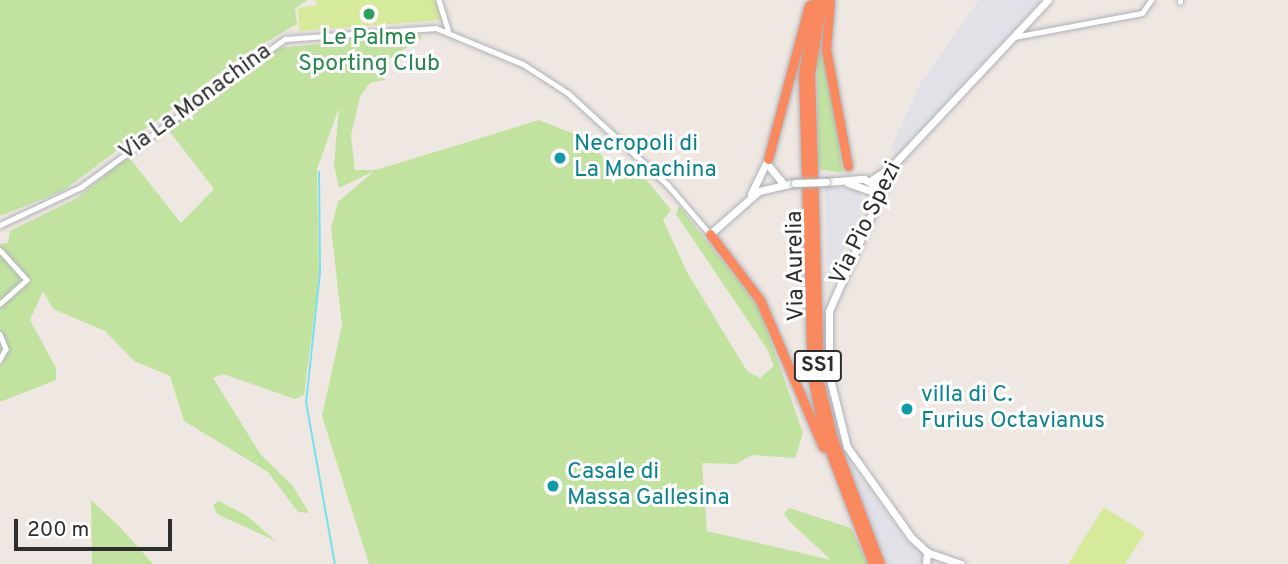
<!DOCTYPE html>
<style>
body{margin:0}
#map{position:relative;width:1288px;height:564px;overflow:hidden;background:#efe7e1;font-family:Overpass,sans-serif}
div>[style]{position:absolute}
.industrial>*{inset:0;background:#e2e1e8}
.green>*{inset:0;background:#c2e3a0}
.pitch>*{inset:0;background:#d6ea9c}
.stream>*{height:2px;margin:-1px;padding:0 1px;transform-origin:1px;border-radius:1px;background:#78e1ed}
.roads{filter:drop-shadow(0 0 2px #aeb2b9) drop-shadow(0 0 2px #aeb2b9)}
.street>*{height:4.5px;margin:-2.25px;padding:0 2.25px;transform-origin:2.25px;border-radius:2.25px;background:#fff}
.secondary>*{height:7px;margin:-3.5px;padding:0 3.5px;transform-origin:3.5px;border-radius:3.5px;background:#fff}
.highway>*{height:9px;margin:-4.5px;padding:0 4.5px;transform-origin:4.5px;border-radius:4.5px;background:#fa8960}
.bridges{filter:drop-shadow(0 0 2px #aeb2b9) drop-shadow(0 0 2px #aeb2b9)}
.secondary-bridge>*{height:7px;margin:-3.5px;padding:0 3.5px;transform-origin:3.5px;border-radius:3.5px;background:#fff}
.dots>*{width:19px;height:19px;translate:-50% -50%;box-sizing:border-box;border:4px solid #fff;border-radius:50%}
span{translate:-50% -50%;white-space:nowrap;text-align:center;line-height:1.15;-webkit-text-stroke:6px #fff;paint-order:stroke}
.shield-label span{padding:2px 5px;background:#fff;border:2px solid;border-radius:5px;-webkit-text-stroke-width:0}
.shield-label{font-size:21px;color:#2e2e2e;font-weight:700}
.leisure-label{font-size:23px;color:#27864d}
.street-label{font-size:23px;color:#2e2e2e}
.culture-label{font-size:23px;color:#0d838f}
.left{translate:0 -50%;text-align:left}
.scale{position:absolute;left:14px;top:519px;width:158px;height:32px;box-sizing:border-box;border:4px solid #2e2e2e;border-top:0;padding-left:9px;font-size:21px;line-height:24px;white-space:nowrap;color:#2e2e2e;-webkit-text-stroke:5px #fff;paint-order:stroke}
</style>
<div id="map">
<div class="industrial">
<i style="clip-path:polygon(979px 0,1042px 0,898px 155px,890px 150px,920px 84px)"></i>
<i style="clip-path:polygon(825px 187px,856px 188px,866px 205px,828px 287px)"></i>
<i style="clip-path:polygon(846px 458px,904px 537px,923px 553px,922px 564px,882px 564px)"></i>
</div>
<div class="green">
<i style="clip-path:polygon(0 0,308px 0,295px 8px,297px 24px,244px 55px,63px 191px,0 216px)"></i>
<i style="clip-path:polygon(419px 33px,422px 38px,381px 64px,385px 80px,370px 83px,360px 96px,351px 136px,355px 170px,376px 170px,539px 120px,590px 140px,619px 178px,638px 169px,671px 210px,663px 220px,687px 272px,747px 371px,760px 378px,774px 366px,767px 349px,676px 214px,679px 206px,759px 307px,803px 433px,795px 458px,752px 455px,736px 464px,702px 463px,707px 531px,831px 560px,790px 522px,784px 514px,789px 508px,851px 528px,868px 564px,369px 564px,322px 416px,342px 325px,331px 228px,338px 202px,374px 171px,339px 188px,334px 164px,339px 108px,317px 169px,319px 278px,304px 395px,295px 399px,223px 374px,213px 378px,261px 455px,293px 486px,309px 513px,298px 512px,268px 472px,184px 421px,170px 376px,134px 361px,105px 331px,53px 309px,43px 291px,30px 320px,56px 368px,56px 380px,0 402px,0 244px,8px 243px,10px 231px,77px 198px,128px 156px,181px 223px,214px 189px,167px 128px,279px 48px)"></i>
<i style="clip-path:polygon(817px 42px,823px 42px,843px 173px,818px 169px)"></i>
<i style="clip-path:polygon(91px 500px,120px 527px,153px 564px,92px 564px)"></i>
<i style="clip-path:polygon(219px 501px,247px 516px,276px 541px,217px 514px,213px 505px)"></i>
</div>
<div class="pitch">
<i style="clip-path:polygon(316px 0,436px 0,441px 20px,299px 31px,298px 8px,317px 5px)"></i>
<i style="clip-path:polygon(1104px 507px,1145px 533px,1125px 564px,1068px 564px)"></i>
</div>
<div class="stream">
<i style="left:319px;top:172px;width:100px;rotate:89.4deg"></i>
<i style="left:320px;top:272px;width:131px;rotate:96.1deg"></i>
<i style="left:306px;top:402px;width:165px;rotate:79.9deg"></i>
</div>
<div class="roads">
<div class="street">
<i style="left:439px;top:0;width:31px;rotate:73deg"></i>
<i style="left:1180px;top:2px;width:2px;rotate:-90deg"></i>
<i style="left:1014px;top:37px;width:130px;rotate:-10.6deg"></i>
<i style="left:1142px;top:13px;width:16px;rotate:-55deg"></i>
<i style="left:0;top:225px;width:89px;rotate:-25.1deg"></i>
<i style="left:81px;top:187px;width:252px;rotate:-36deg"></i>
<i style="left:285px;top:39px;width:151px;rotate:-4.2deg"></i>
<i style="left:436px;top:28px;width:94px;rotate:22.5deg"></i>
<i style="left:523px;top:64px;width:54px;rotate:32.8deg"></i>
<i style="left:568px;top:93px;width:136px;rotate:42.6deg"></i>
<i style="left:668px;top:185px;width:65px;rotate:49.4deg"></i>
<i style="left:0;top:250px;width:40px;rotate:48deg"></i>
<i style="left:27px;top:280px;width:36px;rotate:138deg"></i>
<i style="left:0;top:334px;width:16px;rotate:68deg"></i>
<i style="left:6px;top:349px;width:13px;rotate:119deg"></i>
</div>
<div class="secondary">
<i style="left:767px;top:164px;width:25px;rotate:50deg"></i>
<i style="left:870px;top:181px;width:24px;rotate:-33deg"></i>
<i style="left:826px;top:182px;width:38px;rotate:-5deg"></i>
<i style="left:864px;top:179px;width:19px;rotate:32deg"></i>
<i style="left:848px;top:183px;width:31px;rotate:19deg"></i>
<i style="left:751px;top:194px;width:39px;rotate:-64deg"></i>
<i style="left:710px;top:234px;width:65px;rotate:-41.3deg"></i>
<i style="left:759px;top:191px;width:37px;rotate:-13deg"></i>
<i style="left:926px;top:564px;width:12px;rotate:-85deg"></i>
<i style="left:961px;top:564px;width:36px;rotate:-161deg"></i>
<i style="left:927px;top:552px;width:22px;rotate:-137deg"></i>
<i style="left:911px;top:537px;width:110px;rotate:-125.4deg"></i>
<i style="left:847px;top:447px;width:74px;rotate:-104deg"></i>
<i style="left:829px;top:375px;width:64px;rotate:-90deg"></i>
<i style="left:829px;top:311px;width:159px;rotate:-66.3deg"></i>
<i style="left:893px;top:165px;width:226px;rotate:-46.8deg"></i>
</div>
<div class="highway">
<i style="left:815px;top:0;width:76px;rotate:99.1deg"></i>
<i style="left:803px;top:75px;width:301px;rotate:88.3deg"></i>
<i style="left:812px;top:376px;width:61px;rotate:78.7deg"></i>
<i style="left:824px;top:436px;width:137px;rotate:69.1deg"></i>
<i style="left:822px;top:0;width:74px;rotate:99.3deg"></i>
<i style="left:810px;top:73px;width:309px;rotate:88.3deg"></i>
<i style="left:819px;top:382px;width:59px;rotate:76.2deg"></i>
<i style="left:833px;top:439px;width:134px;rotate:69.4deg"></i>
<i style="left:830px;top:0;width:49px;rotate:94.7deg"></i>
<i style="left:826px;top:49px;width:119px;rotate:79.4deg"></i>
<i style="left:768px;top:159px;width:159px;rotate:-75.1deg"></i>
<i style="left:710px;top:234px;width:83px;rotate:52.9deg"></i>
<i style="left:760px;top:300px;width:160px;rotate:66.8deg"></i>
</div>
</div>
<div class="bridges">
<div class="secondary-bridge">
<i style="left:795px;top:183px;width:31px;rotate:-2deg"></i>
</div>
</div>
<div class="dots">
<i style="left:369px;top:14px;background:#2e9e5b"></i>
<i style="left:560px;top:158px;background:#0f9aa8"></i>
<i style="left:907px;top:409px;background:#0f9aa8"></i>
<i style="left:553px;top:486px;background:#0f9aa8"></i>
</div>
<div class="shield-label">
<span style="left:818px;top:366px">SS1</span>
</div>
<div class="leisure-label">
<span style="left:369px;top:52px">Le Palme<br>Sporting Club</span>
</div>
<div class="street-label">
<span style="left:196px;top:103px;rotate:-36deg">Via La Monachina</span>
<span style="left:867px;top:224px;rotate:-64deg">Via Pio Spezi</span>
<span style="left:797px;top:266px;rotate:-91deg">Via Aurelia</span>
</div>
<div class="culture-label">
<span class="left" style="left:574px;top:158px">Necropoli di<br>La Monachina</span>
<span class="left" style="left:921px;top:409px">villa di C.<br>Furius Octavianus</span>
<span class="left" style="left:567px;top:486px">Casale di<br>Massa Gallesina</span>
</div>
<div class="scale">200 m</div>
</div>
